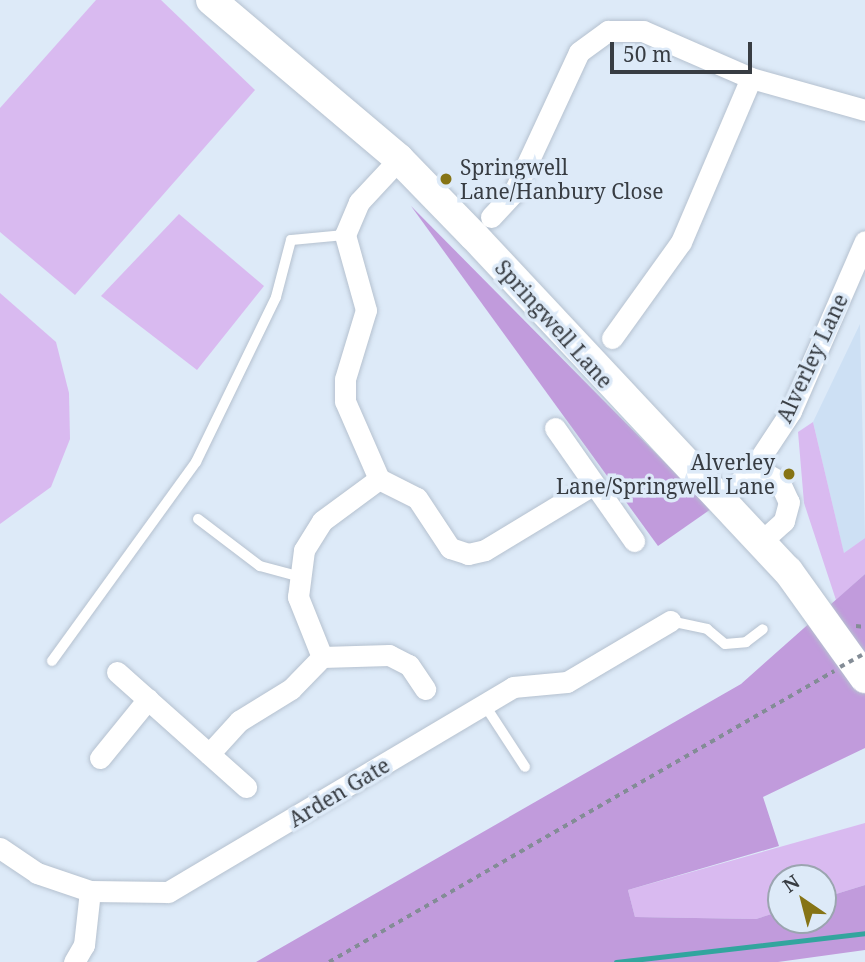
<!DOCTYPE html>
<style>
body{margin:0}
#map{position:relative;width:865px;height:962px;overflow:hidden;background:#ddeaf8;font-family:"Noto Serif",serif}
div>[style]{position:absolute}
.built>*{inset:0;background:#cde0f4}
.green>*{inset:0;background:#d9baf0}
.forest>*{inset:0;background:#c19bdc}
.stream>*{height:5px;margin:-2.5px;padding:0 2.5px;transform-origin:2.5px;border-radius:2.5px;background:#32a59e}
.path>*{height:3.5px;margin-top:-1.75px;transform-origin:0;background:repeating-linear-gradient(90deg,#838c96 0 5px,transparent 0 10px)}
.roads{filter:drop-shadow(0 0 2px #b5c1cf) drop-shadow(0 0 2px #b5c1cf)}
.lane>*{height:10px;margin:-5px;padding:0 5px;transform-origin:5px;border-radius:5px;background:#fff}
.street>*{height:21px;margin:-10.5px;padding:0 10.5px;transform-origin:10.5px;border-radius:10.5px;background:#fff}
.secondary>*{height:30px;margin:-15px;padding:0 15px;transform-origin:15px;border-radius:15px;background:#fff}
.path-bridge>*{height:3.5px;margin-top:-1.75px;transform-origin:0;background:repeating-linear-gradient(90deg,#838c96 0 5px,transparent 0 10px)}
.dots>*{width:19px;height:19px;translate:-50% -50%;box-sizing:border-box;border:4px solid #ddeaf8;border-radius:50%}
span{translate:-50% -50%;white-space:nowrap;text-align:center;line-height:1.15;-webkit-text-stroke:7px #ddeaf8;paint-order:stroke}
.poi-label{font-size:21px;color:#383d43}
.left{translate:0 -50%;text-align:left}
.right{translate:-100% -50%;text-align:right}
.street-label{font-size:21px;color:#383d43}
.north{position:absolute;left:767px;top:864px;width:70px;height:70px;box-sizing:border-box;background:#ddeaf8;border:2px solid #9ba5b0;border-radius:50%;rotate:325deg;font-size:19px;font-weight:700;line-height:28px;text-align:center;color:#383d43}
.north::after{content:'';display:block;margin:auto;width:24px;height:32px;background:#867416;clip-path:polygon(50% 0,100% 100%,50% 72%,0 100%)}
.scale{position:absolute;left:610px;top:42px;width:142px;height:32px;box-sizing:border-box;border:4px solid #383d43;border-top:0;padding-left:9px;font-size:21px;line-height:24px;white-space:nowrap;color:#383d43;-webkit-text-stroke:5px #ddeaf8;paint-order:stroke}
</style>
<div id="map">
<div class="built">
<i style="clip-path:polygon(860px 324px,865px 538px,844px 554px,813px 422px)"></i>
</div>
<div class="green">
<i style="clip-path:polygon(96px 0,161px 0,255px 90px,75px 295px,0 232px,0 108px)"></i>
<i style="clip-path:polygon(179px 214px,264px 286px,197px 370px,101px 296px)"></i>
<i style="clip-path:polygon(0 293px,56px 342px,69px 393px,70px 439px,51px 487px,0 524px)"></i>
<i style="clip-path:polygon(813px 422px,844px 553px,865px 538px,865px 574px,836px 600px,804px 503px,798px 432px)"></i>
<i style="clip-path:polygon(865px 823px,865px 885px,823px 898px,823px 878px,781px 878px,781px 911px,756px 919px,635px 917px,628px 890px)"></i>
</div>
<div class="forest">
<i style="clip-path:polygon(411px 206px,711px 509px,658px 546px)"></i>
<i style="clip-path:polygon(865px 574px,865px 748px,763px 797px,779px 846px,628px 890px,635px 917px,756px 919px,781px 911px,781px 920px,823px 920px,823px 898px,865px 885px,865px 950px,778px 962px,256px 962px,741px 684px)"></i>
</div>
<div class="stream">
<i style="left:616px;top:962px;width:251px;rotate:-6.6deg"></i>
</div>
<div class="path">
<i style="left:856px;top:626px;width:9px;rotate:6deg"></i>
<i style="left:329px;top:962px;width:583px;rotate:-29.95deg"></i>
</div>
<div class="roads">
<div class="lane">
<i style="left:198px;top:519px;width:78px;rotate:37.2deg"></i>
<i style="left:260px;top:566px;width:39px;rotate:15deg"></i>
<i style="left:670px;top:621px;width:38px;rotate:12deg"></i>
<i style="left:707px;top:629px;width:23px;rotate:40deg"></i>
<i style="left:725px;top:644px;width:21px;rotate:-5deg"></i>
<i style="left:746px;top:642px;width:21px;rotate:-37deg"></i>
<i style="left:52px;top:661px;width:246px;rotate:-54.1deg"></i>
<i style="left:196px;top:462px;width:183px;rotate:-64.1deg"></i>
<i style="left:276px;top:297px;width:59px;rotate:-75.3deg"></i>
<i style="left:291px;top:240px;width:54px;rotate:-5.3deg"></i>
<i style="left:484px;top:704px;width:75px;rotate:56.9deg"></i>
</div>
<div class="street">
<i style="left:491px;top:217px;width:34px;rotate:-47deg"></i>
<i style="left:514px;top:192px;width:154px;rotate:-65.1deg"></i>
<i style="left:579px;top:52px;width:36px;rotate:-36deg"></i>
<i style="left:608px;top:31px;width:35px"></i>
<i style="left:643px;top:31px;width:118px;rotate:23.5deg"></i>
<i style="left:751px;top:78px;width:118px;rotate:15.7deg"></i>
<i style="left:612px;top:338px;width:118px;rotate:-54.3deg"></i>
<i style="left:681px;top:242px;width:178px;rotate:-66.9deg"></i>
<i style="left:555px;top:428px;width:138px;rotate:55deg"></i>
<i style="left:754px;top:467px;width:29px;rotate:29deg"></i>
<i style="left:779px;top:481px;width:23px;rotate:65deg"></i>
<i style="left:789px;top:502px;width:20px;rotate:105deg"></i>
<i style="left:784px;top:521px;width:31px;rotate:138deg"></i>
<i style="left:379px;top:479px;width:42px;rotate:26.6deg"></i>
<i style="left:417px;top:498px;width:60px;rotate:56.6deg"></i>
<i style="left:450px;top:548px;width:19px;rotate:18deg"></i>
<i style="left:468px;top:554px;width:17px;rotate:-13deg"></i>
<i style="left:485px;top:550px;width:127px;rotate:-31.2deg"></i>
<i style="left:720px;top:501px;width:48px;rotate:-45deg"></i>
<i style="left:754px;top:467px;width:67px;rotate:-56.5deg"></i>
<i style="left:791px;top:411px;width:185px;rotate:-66.5deg"></i>
<i style="left:322px;top:657px;width:65px;rotate:-111.8deg"></i>
<i style="left:298px;top:597px;width:47px;rotate:-82.7deg"></i>
<i style="left:304px;top:550px;width:34px;rotate:-58deg"></i>
<i style="left:322px;top:521px;width:71px;rotate:-36.4deg"></i>
<i style="left:379px;top:479px;width:85px;rotate:-113.6deg"></i>
<i style="left:345px;top:401px;width:22px;rotate:-90deg"></i>
<i style="left:345px;top:379px;width:72px;rotate:-73.1deg"></i>
<i style="left:366px;top:310px;width:78px;rotate:-105.6deg"></i>
<i style="left:345px;top:235px;width:36px;rotate:-67deg"></i>
<i style="left:359px;top:202px;width:59px;rotate:-47.1deg"></i>
<i style="left:117px;top:672px;width:173px;rotate:41.7deg"></i>
<i style="left:209px;top:754px;width:45px;rotate:-47.7deg"></i>
<i style="left:239px;top:721px;width:61px;rotate:-31.6deg"></i>
<i style="left:291px;top:689px;width:45px;rotate:-45.9deg"></i>
<i style="left:322px;top:657px;width:67px;rotate:-1.7deg"></i>
<i style="left:389px;top:655px;width:22px;rotate:27deg"></i>
<i style="left:409px;top:665px;width:29px;rotate:56deg"></i>
<i style="left:100px;top:758px;width:76px;rotate:-50.9deg"></i>
<i style="left:0;top:848px;width:45px;rotate:34deg"></i>
<i style="left:37px;top:873px;width:56px;rotate:18.8deg"></i>
<i style="left:90px;top:891px;width:78px;rotate:0.7deg"></i>
<i style="left:168px;top:892px;width:401px;rotate:-30.7deg"></i>
<i style="left:513px;top:687px;width:54px;rotate:-5.3deg"></i>
<i style="left:567px;top:682px;width:120px;rotate:-30.6deg"></i>
<i style="left:74px;top:962px;width:20px;rotate:-60deg"></i>
<i style="left:84px;top:945px;width:54px;rotate:-83.7deg"></i>
</div>
<div class="secondary">
<i style="left:211px;top:0;width:246px;rotate:40.2deg"></i>
<i style="left:399px;top:159px;width:107px;rotate:45.8deg"></i>
<i style="left:474px;top:236px;width:459px;rotate:46.9deg"></i>
<i style="left:788px;top:571px;width:132px;rotate:54.3deg"></i>
</div>
</div>
<div class="path-bridge">
<i style="left:840px;top:667px;width:29px;rotate:-29deg"></i>
</div>
<div class="dots">
<i style="left:446px;top:179px;background:#867416"></i>
<i style="left:789px;top:474px;background:#867416"></i>
</div>
<div class="poi-label">
<span class="left" style="left:460px;top:179px">Springwell<br>Lane/Hanbury Close</span>
<span class="right" style="left:775px;top:474px">Alverley<br>Lane/Springwell Lane</span>
</div>
<div class="street-label">
<span style="left:554px;top:324px;rotate:48deg">Springwell Lane</span>
<span style="left:812px;top:358px;rotate:-65deg">Alverley Lane</span>
<span style="left:339px;top:792px;rotate:-31deg">Arden Gate</span>
</div>
<div class="north">N</div>
<div class="scale">50 m</div>
</div>
